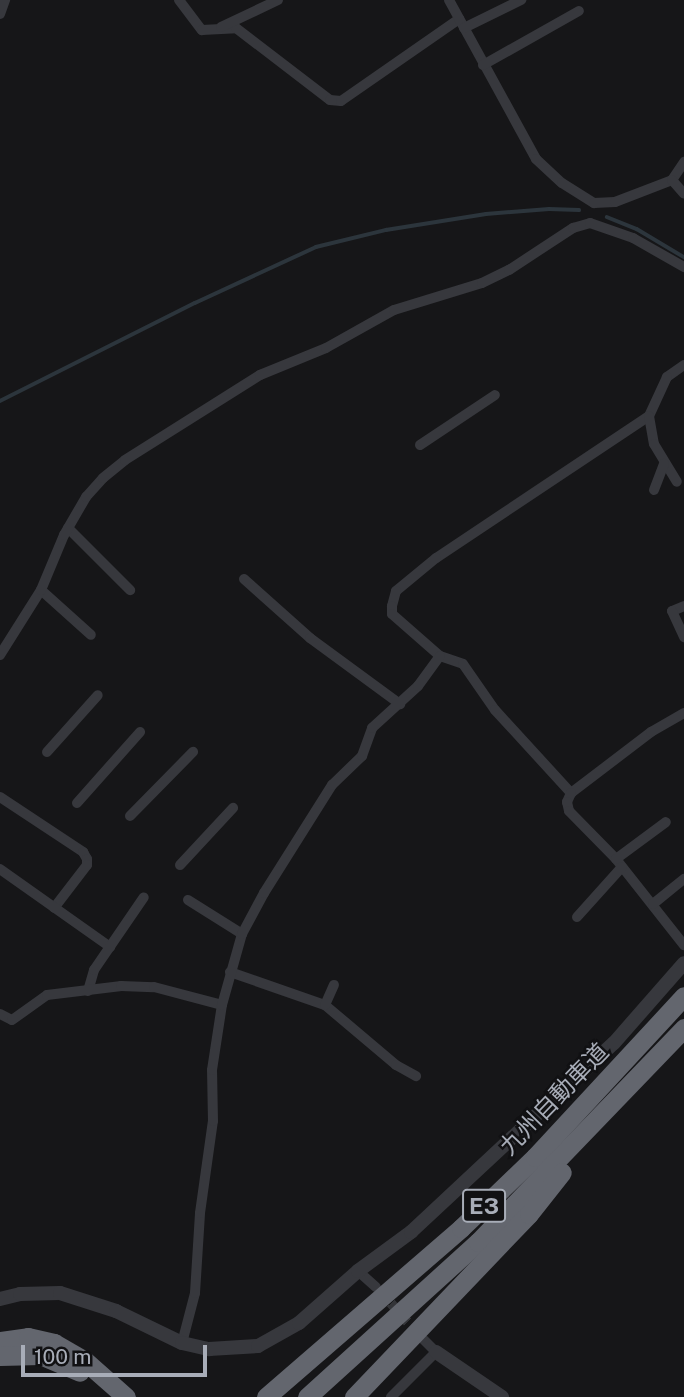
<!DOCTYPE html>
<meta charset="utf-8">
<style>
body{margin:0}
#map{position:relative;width:684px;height:1397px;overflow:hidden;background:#161618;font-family:"Public Sans","Noto Sans JP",sans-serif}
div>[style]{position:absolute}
.stream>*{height:3.5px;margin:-1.75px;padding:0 1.75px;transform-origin:1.75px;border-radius:1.75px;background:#2c353c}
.minor-tunnel>*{height:10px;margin-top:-5px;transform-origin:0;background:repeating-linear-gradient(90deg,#333438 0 10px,transparent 0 15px)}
.minor>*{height:10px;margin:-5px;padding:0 5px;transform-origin:5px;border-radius:5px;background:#37383d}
.tertiary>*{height:14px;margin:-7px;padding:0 7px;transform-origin:7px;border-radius:7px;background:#37383d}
.motorway>*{height:19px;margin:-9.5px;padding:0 9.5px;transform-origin:9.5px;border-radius:9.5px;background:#63666e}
span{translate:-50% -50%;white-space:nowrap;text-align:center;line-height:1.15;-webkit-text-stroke:5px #111113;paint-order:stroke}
.shield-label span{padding:2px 5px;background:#111113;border:2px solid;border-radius:5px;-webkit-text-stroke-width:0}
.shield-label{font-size:23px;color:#a8adb8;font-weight:700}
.street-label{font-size:24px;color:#a8adb8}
.scale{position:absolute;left:21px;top:1345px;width:186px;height:32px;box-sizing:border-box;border:4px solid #a8adb8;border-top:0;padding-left:9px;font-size:21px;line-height:24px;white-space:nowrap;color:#a8adb8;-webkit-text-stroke:5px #111113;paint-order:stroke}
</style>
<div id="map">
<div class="stream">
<i style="left:607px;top:217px;width:32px;rotate:22deg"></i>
<i style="left:637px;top:229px;width:55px;rotate:30.8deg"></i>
<i style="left:0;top:401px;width:218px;rotate:-26.7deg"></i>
<i style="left:195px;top:303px;width:133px;rotate:-24.8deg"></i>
<i style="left:316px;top:247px;width:72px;rotate:-13.7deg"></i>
<i style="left:386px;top:230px;width:101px;rotate:-9.1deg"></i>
<i style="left:486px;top:214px;width:63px;rotate:-4.5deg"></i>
<i style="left:549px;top:209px;width:30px;rotate:2deg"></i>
</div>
<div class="minor-tunnel">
<i style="left:381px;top:1292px;width:57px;rotate:48.5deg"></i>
</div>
<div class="minor">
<i style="left:179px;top:0;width:38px;rotate:53deg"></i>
<i style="left:202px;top:30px;width:34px;rotate:-3deg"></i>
<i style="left:236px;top:28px;width:118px;rotate:37.5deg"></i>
<i style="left:330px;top:100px;width:11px;rotate:5deg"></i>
<i style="left:341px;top:101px;width:144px;rotate:-34.8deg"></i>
<i style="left:449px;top:0;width:181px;rotate:61.3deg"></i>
<i style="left:536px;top:159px;width:35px;rotate:43deg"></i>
<i style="left:562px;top:183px;width:38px;rotate:32deg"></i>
<i style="left:594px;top:203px;width:21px;rotate:-3deg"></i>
<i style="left:615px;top:202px;width:61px;rotate:-21.1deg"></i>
<i style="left:672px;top:180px;width:22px;rotate:-56deg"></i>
<i style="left:0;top:14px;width:15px;rotate:-70deg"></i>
<i style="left:221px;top:27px;width:63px;rotate:-25.3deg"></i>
<i style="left:464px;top:28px;width:64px;rotate:-26.2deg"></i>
<i style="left:483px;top:65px;width:110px;rotate:-29.4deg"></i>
<i style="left:672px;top:180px;width:18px;rotate:49deg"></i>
<i style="left:684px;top:365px;width:21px;rotate:145deg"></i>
<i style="left:667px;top:377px;width:43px;rotate:114.8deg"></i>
<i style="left:649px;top:416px;width:256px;rotate:146.3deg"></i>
<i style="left:436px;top:558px;width:52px;rotate:140.5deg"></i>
<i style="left:396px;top:591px;width:16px;rotate:105deg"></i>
<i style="left:392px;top:606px;width:8px;rotate:90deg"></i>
<i style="left:392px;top:614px;width:64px;rotate:41.2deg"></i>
<i style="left:440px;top:656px;width:24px;rotate:19deg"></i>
<i style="left:463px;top:664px;width:56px;rotate:55.2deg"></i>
<i style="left:495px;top:710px;width:113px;rotate:47.5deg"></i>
<i style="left:571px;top:793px;width:101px;rotate:-37.3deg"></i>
<i style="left:651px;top:732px;width:38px;rotate:-30deg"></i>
<i style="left:649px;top:416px;width:28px;rotate:80deg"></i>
<i style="left:654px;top:444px;width:44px;rotate:58.8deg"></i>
<i style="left:420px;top:445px;width:90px;rotate:-33.7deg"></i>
<i style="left:654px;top:490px;width:28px;rotate:-69deg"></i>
<i style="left:68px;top:528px;width:88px;rotate:45deg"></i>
<i style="left:244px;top:579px;width:89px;rotate:41.8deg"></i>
<i style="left:310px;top:638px;width:112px;rotate:36.3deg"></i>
<i style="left:41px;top:590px;width:67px;rotate:42deg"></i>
<i style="left:684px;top:606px;width:13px;rotate:157deg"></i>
<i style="left:672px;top:611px;width:29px;rotate:65deg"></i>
<i style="left:0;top:655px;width:77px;rotate:-57.8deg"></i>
<i style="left:41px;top:590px;width:60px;rotate:-67.3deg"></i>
<i style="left:64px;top:535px;width:44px;rotate:-59.9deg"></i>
<i style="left:86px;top:497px;width:25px;rotate:-48deg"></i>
<i style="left:103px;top:478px;width:28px;rotate:-39deg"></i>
<i style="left:125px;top:460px;width:160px;rotate:-32.2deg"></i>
<i style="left:260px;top:375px;width:71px;rotate:-22.2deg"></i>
<i style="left:326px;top:348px;width:78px;rotate:-29.2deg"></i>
<i style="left:394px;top:310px;width:92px;rotate:-17.1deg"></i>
<i style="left:482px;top:283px;width:30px;rotate:-26deg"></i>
<i style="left:509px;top:270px;width:77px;rotate:-33.3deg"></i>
<i style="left:573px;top:228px;width:18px;rotate:-16deg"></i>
<i style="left:590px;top:223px;width:46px;rotate:19.2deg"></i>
<i style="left:633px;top:238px;width:59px;rotate:29.6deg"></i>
<i style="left:47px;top:752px;width:76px;rotate:-48.2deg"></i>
<i style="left:571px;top:793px;width:10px;rotate:114deg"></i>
<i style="left:567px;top:802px;width:9px;rotate:77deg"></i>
<i style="left:569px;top:811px;width:67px;rotate:45.6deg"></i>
<i style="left:616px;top:859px;width:110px;rotate:51.7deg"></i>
<i style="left:0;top:797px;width:100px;rotate:33.5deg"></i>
<i style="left:83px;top:852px;width:8px;rotate:60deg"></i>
<i style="left:87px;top:859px;width:6px;rotate:90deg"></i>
<i style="left:87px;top:865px;width:54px;rotate:127.5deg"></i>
<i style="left:77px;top:803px;width:95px;rotate:-48.4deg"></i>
<i style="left:130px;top:816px;width:90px;rotate:-45.5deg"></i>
<i style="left:616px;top:859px;width:62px;rotate:-36.5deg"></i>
<i style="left:180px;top:865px;width:78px;rotate:-47.1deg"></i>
<i style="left:0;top:869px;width:135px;rotate:35.3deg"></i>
<i style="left:188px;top:900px;width:64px;rotate:32.2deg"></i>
<i style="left:653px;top:904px;width:40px;rotate:-39deg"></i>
<i style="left:577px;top:917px;width:67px;rotate:-48deg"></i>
<i style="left:230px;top:972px;width:101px;rotate:19.2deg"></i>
<i style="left:325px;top:1005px;width:93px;rotate:40.2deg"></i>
<i style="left:396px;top:1065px;width:23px;rotate:29deg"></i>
<i style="left:88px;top:991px;width:22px;rotate:-74deg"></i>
<i style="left:94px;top:970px;width:88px;rotate:-55.6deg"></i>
<i style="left:325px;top:1005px;width:22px;rotate:-66deg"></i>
<i style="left:0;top:1014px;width:13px;rotate:27deg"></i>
<i style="left:12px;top:1020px;width:43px;rotate:-35.5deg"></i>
<i style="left:47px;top:995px;width:75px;rotate:-6.9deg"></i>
<i style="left:121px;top:986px;width:33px;rotate:2deg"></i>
<i style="left:154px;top:987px;width:70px;rotate:14.8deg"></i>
<i style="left:358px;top:1271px;width:24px;rotate:42deg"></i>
<i style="left:182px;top:1343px;width:52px;rotate:-75.4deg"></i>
<i style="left:195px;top:1293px;width:80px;rotate:-86.4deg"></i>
<i style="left:200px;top:1213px;width:93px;rotate:-82deg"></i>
<i style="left:213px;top:1121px;width:51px;rotate:-91.1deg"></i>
<i style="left:212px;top:1070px;width:66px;rotate:-81.3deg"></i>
<i style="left:222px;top:1005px;width:74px;rotate:-74.3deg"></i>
<i style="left:242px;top:934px;width:47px;rotate:-61.8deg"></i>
<i style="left:264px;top:893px;width:128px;rotate:-57.8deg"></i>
<i style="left:332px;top:785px;width:42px;rotate:-44deg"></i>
<i style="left:362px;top:756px;width:30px;rotate:-70deg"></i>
<i style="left:372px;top:728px;width:62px;rotate:-42.4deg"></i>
<i style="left:418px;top:686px;width:37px;rotate:-54deg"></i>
<i style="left:391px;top:1397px;width:64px;rotate:-45deg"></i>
<i style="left:436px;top:1352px;width:18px;rotate:-135deg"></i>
</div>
<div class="tertiary">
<i style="left:0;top:1299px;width:21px;rotate:-14deg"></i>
<i style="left:20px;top:1294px;width:40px;rotate:-1.4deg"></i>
<i style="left:60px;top:1293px;width:59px;rotate:17.8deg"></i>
<i style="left:116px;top:1311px;width:73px;rotate:25.9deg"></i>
<i style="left:182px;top:1343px;width:28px;rotate:13deg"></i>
<i style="left:209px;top:1349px;width:49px;rotate:-3.5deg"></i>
<i style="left:258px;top:1346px;width:47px;rotate:-29.3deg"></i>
<i style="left:299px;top:1323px;width:79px;rotate:-41.4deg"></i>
<i style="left:358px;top:1271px;width:66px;rotate:-36.3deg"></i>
<i style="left:411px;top:1232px;width:277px;rotate:-43deg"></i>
<i style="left:614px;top:1043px;width:106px;rotate:-48.8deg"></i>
<i style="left:436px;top:1352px;width:80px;rotate:34.3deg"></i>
</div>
<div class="motorway">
<i style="left:0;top:1341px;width:28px;rotate:-8deg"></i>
<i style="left:28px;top:1337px;width:27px;rotate:13deg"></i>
<i style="left:54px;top:1343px;width:34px;rotate:30deg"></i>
<i style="left:84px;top:1360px;width:56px;rotate:41.4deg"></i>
<i style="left:0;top:1356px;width:40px;rotate:-1.4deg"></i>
<i style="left:40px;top:1355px;width:43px;rotate:23deg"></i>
<i style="left:266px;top:1397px;width:258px;rotate:-40.9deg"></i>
<i style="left:461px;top:1228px;width:103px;rotate:-43.8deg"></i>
<i style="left:535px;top:1157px;width:219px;rotate:-47.2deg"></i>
<i style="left:307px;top:1397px;width:231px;rotate:-42.2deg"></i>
<i style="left:478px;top:1242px;width:297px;rotate:-46.1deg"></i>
<i style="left:354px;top:1397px;width:253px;rotate:-46.3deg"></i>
<i style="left:529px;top:1214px;width:53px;rotate:-51.8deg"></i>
</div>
<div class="shield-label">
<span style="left:484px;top:1206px">E3</span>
</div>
<div class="street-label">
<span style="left:554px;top:1099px;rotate:-46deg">九州自動車道</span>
</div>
<div class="scale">100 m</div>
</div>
